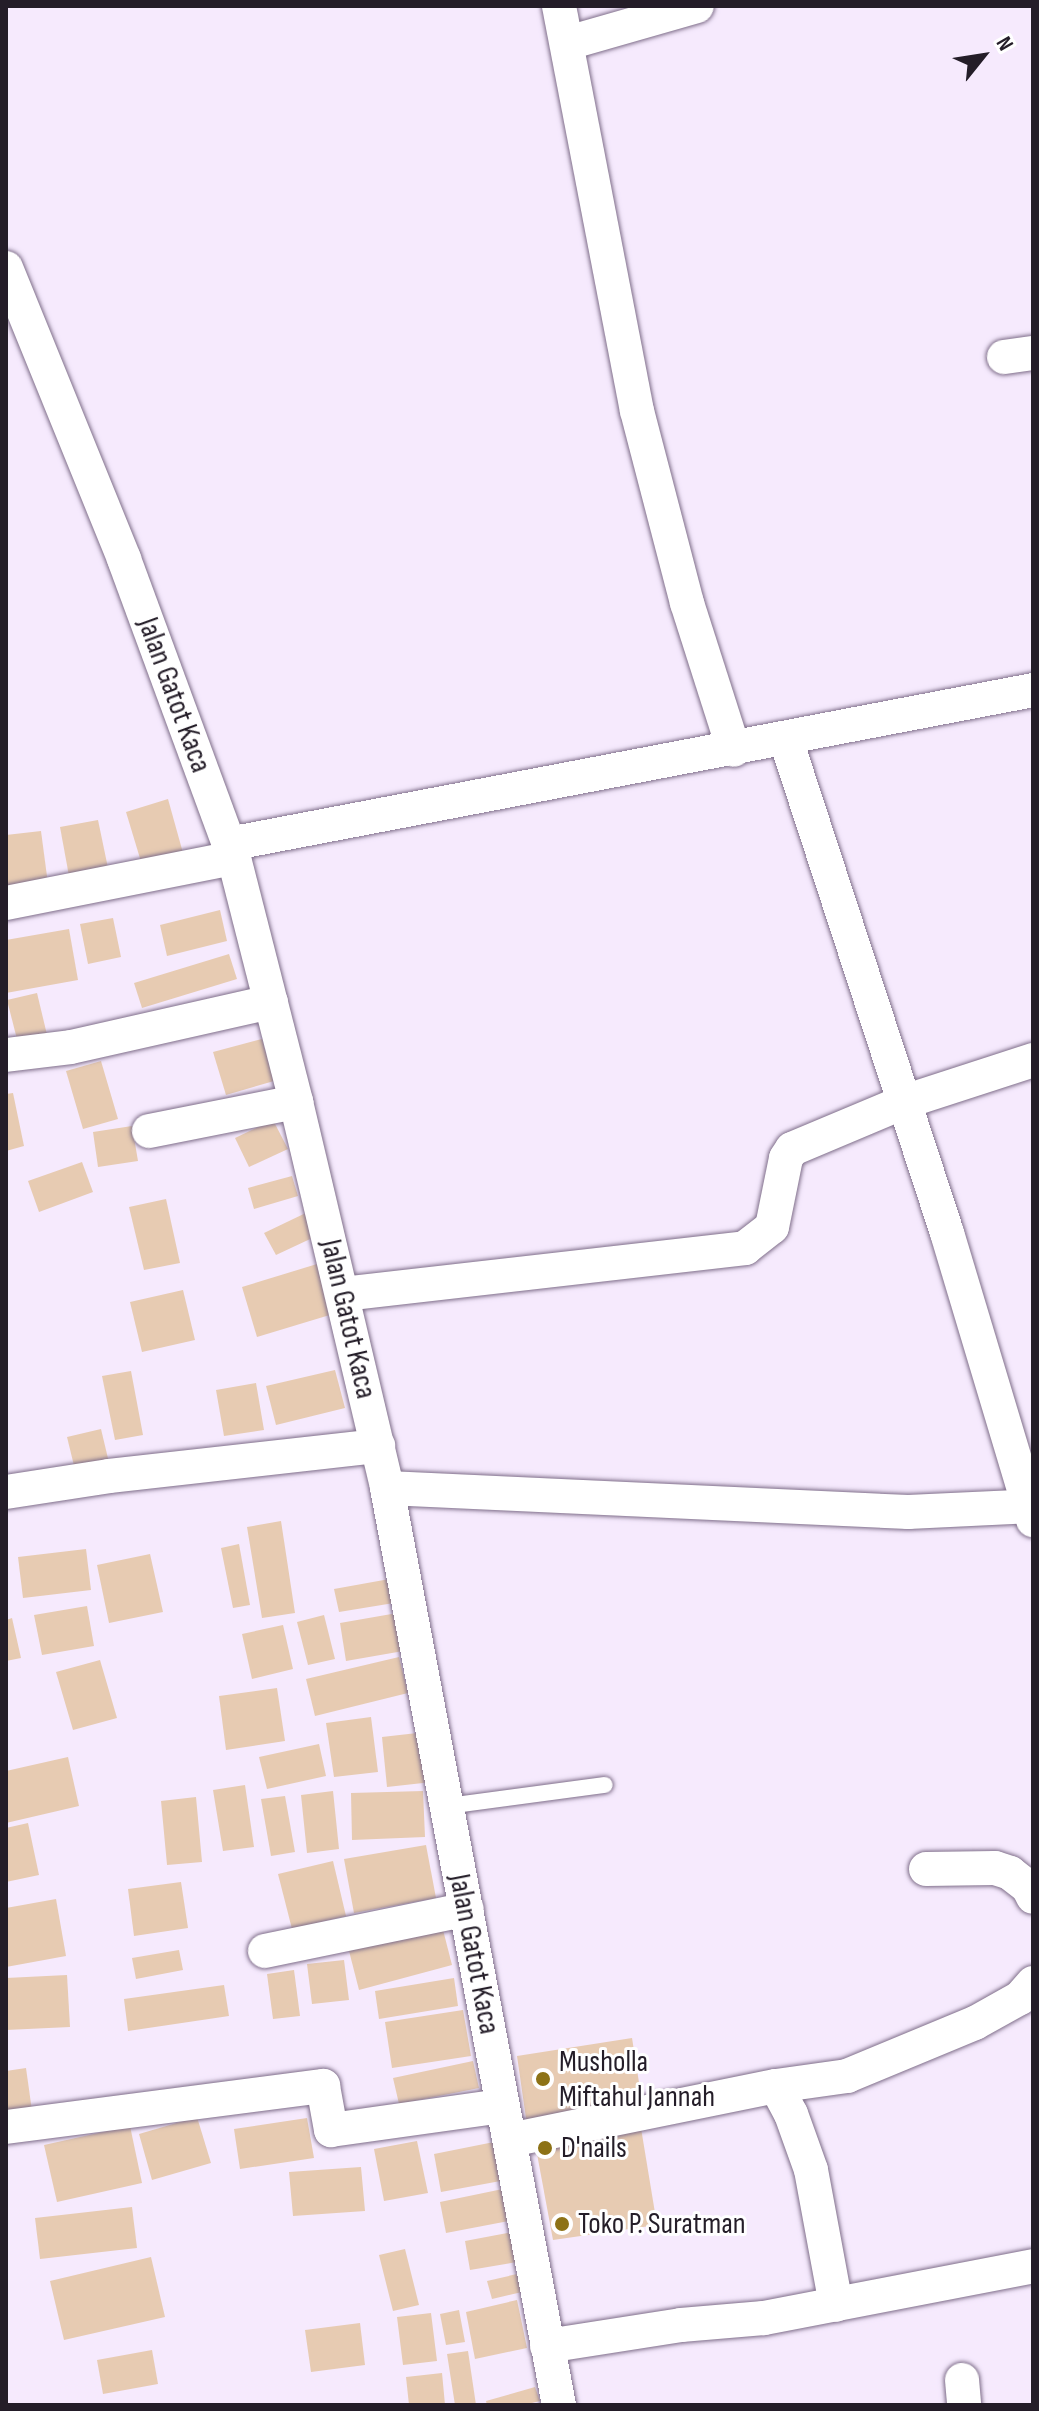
<!DOCTYPE html>
<style>
body{margin:0}
#map{position:relative;width:1039px;height:2411px;overflow:hidden;background:#f6eafd;font-family:"Sofia Sans Condensed",sans-serif}
div>[style]{position:absolute}
.building>*{inset:0;background:#e7cbb2}
.roads{filter:drop-shadow(0 0 2px #7f6e8a) drop-shadow(0 0 2px #7f6e8a)}
.lane>*{height:16px;margin:-8px;padding:0 8px;transform-origin:8px;border-radius:8px;background:#fff}
.street>*{height:34px;margin:-17px;padding:0 17px;transform-origin:17px;border-radius:17px;background:#fff}
.dots>*{width:22px;height:22px;translate:-50% -50%;box-sizing:border-box;border:4px solid #fff;border-radius:50%}
span{translate:-50% -50%;white-space:nowrap;text-align:center;line-height:1.15;-webkit-text-stroke:6px #fff;paint-order:stroke}
.street-label{font-size:30px;color:#241d28}
.poi-label{font-size:30px;color:#241d28}
.left{translate:0 -50%;text-align:left}
.frame{position:absolute;inset:0;border:8px solid #241d28;pointer-events:none}
.north{position:absolute;left:943px;top:16px;width:80px;height:80px;-webkit-text-stroke:6px #fff;paint-order:stroke;rotate:60deg;font-size:22px;font-weight:700;line-height:32px;text-align:center;color:#241d28}
.north::after{content:'';display:block;margin:auto;width:28px;height:36px;background:#241d28;clip-path:polygon(50% 0,100% 100%,50% 72%,0 100%)}
</style>
<div id="map">
<div class="building">
<i style="clip-path:polygon(168px 799px,183px 853px,142px 865px,126px 812px)"></i>
<i style="clip-path:polygon(98px 820px,108px 868px,69px 876px,60px 827px)"></i>
<i style="clip-path:polygon(41px 831px,48px 884px,6px 889px,6px 835px)"></i>
<i style="clip-path:polygon(220px 910px,227px 941px,167px 956px,160px 925px)"></i>
<i style="clip-path:polygon(113px 918px,121px 957px,88px 964px,80px 924px)"></i>
<i style="clip-path:polygon(69px 929px,78px 980px,6px 993px,6px 940px)"></i>
<i style="clip-path:polygon(229px 954px,237px 979px,142px 1008px,134px 983px)"></i>
<i style="clip-path:polygon(37px 993px,49px 1043px,20px 1051px,7px 1000px)"></i>
<i style="clip-path:polygon(262px 1039px,274px 1081px,226px 1095px,213px 1052px)"></i>
<i style="clip-path:polygon(101px 1061px,118px 1119px,83px 1129px,66px 1071px)"></i>
<i style="clip-path:polygon(13px 1093px,24px 1146px,6px 1151px,6px 1094px)"></i>
<i style="clip-path:polygon(273px 1120px,288px 1149px,249px 1167px,235px 1138px)"></i>
<i style="clip-path:polygon(132px 1126px,138px 1161px,98px 1167px,93px 1132px)"></i>
<i style="clip-path:polygon(82px 1162px,93px 1192px,39px 1212px,28px 1181px)"></i>
<i style="clip-path:polygon(292px 1176px,298px 1196px,254px 1209px,248px 1188px)"></i>
<i style="clip-path:polygon(166px 1199px,180px 1263px,144px 1270px,129px 1207px)"></i>
<i style="clip-path:polygon(312px 1210px,323px 1233px,276px 1255px,264px 1233px)"></i>
<i style="clip-path:polygon(317px 1264px,333px 1314px,257px 1337px,242px 1287px)"></i>
<i style="clip-path:polygon(183px 1290px,195px 1340px,142px 1352px,130px 1302px)"></i>
<i style="clip-path:polygon(335px 1370px,345px 1408px,276px 1425px,266px 1386px)"></i>
<i style="clip-path:polygon(131px 1371px,143px 1435px,115px 1440px,102px 1376px)"></i>
<i style="clip-path:polygon(256px 1383px,264px 1430px,224px 1436px,216px 1390px)"></i>
<i style="clip-path:polygon(101px 1429px,111px 1471px,77px 1478px,67px 1437px)"></i>
<i style="clip-path:polygon(281px 1521px,295px 1613px,262px 1618px,247px 1527px)"></i>
<i style="clip-path:polygon(239px 1544px,250px 1605px,233px 1608px,221px 1548px)"></i>
<i style="clip-path:polygon(86px 1549px,91px 1590px,23px 1598px,18px 1557px)"></i>
<i style="clip-path:polygon(150px 1554px,163px 1612px,109px 1623px,97px 1565px)"></i>
<i style="clip-path:polygon(395px 1578px,400px 1602px,339px 1612px,334px 1589px)"></i>
<i style="clip-path:polygon(87px 1606px,94px 1646px,42px 1655px,34px 1615px)"></i>
<i style="clip-path:polygon(403px 1612px,409px 1650px,346px 1661px,340px 1623px)"></i>
<i style="clip-path:polygon(324px 1615px,335px 1659px,308px 1665px,297px 1622px)"></i>
<i style="clip-path:polygon(12px 1618px,21px 1658px,6px 1661px,6px 1620px)"></i>
<i style="clip-path:polygon(283px 1625px,293px 1669px,252px 1679px,242px 1634px)"></i>
<i style="clip-path:polygon(399px 1657px,408px 1693px,315px 1716px,306px 1679px)"></i>
<i style="clip-path:polygon(100px 1660px,117px 1718px,73px 1730px,56px 1672px)"></i>
<i style="clip-path:polygon(277px 1688px,285px 1741px,226px 1750px,219px 1696px)"></i>
<i style="clip-path:polygon(371px 1717px,378px 1772px,334px 1777px,326px 1723px)"></i>
<i style="clip-path:polygon(426px 1732px,432px 1782px,387px 1787px,382px 1737px)"></i>
<i style="clip-path:polygon(319px 1744px,326px 1776px,267px 1789px,259px 1757px)"></i>
<i style="clip-path:polygon(68px 1757px,79px 1806px,6px 1823px,6px 1771px)"></i>
<i style="clip-path:polygon(245px 1785px,254px 1847px,223px 1851px,213px 1790px)"></i>
<i style="clip-path:polygon(333px 1791px,339px 1849px,307px 1853px,301px 1795px)"></i>
<i style="clip-path:polygon(423px 1791px,425px 1837px,352px 1840px,351px 1793px)"></i>
<i style="clip-path:polygon(285px 1796px,295px 1852px,271px 1856px,261px 1799px)"></i>
<i style="clip-path:polygon(196px 1797px,202px 1862px,167px 1865px,161px 1801px)"></i>
<i style="clip-path:polygon(28px 1823px,39px 1875px,6px 1882px,6px 1828px)"></i>
<i style="clip-path:polygon(426px 1845px,436px 1898px,354px 1913px,344px 1859px)"></i>
<i style="clip-path:polygon(333px 1861px,346px 1916px,292px 1929px,278px 1874px)"></i>
<i style="clip-path:polygon(181px 1882px,188px 1928px,134px 1936px,128px 1889px)"></i>
<i style="clip-path:polygon(56px 1899px,66px 1956px,6px 1967px,6px 1908px)"></i>
<i style="clip-path:polygon(441px 1922px,452px 1965px,359px 1990px,348px 1947px)"></i>
<i style="clip-path:polygon(179px 1950px,183px 1970px,136px 1979px,132px 1958px)"></i>
<i style="clip-path:polygon(344px 1960px,349px 2000px,312px 2004px,307px 1964px)"></i>
<i style="clip-path:polygon(294px 1970px,300px 2016px,273px 2019px,267px 1974px)"></i>
<i style="clip-path:polygon(67px 1975px,70px 2027px,6px 2030px,6px 1978px)"></i>
<i style="clip-path:polygon(454px 1978px,458px 2006px,379px 2019px,375px 1991px)"></i>
<i style="clip-path:polygon(224px 1985px,229px 2016px,128px 2031px,124px 1999px)"></i>
<i style="clip-path:polygon(463px 2010px,471px 2056px,392px 2068px,385px 2022px)"></i>
<i style="clip-path:polygon(632px 2038px,643px 2108px,528px 2132px,517px 2056px)"></i>
<i style="clip-path:polygon(473px 2061px,479px 2088px,399px 2104px,393px 2078px)"></i>
<i style="clip-path:polygon(26px 2068px,33px 2118px,6px 2123px,6px 2071px)"></i>
<i style="clip-path:polygon(197px 2117px,211px 2163px,152px 2180px,139px 2134px)"></i>
<i style="clip-path:polygon(307px 2118px,314px 2158px,240px 2169px,234px 2129px)"></i>
<i style="clip-path:polygon(640px 2122px,657px 2225px,553px 2240px,535px 2143px)"></i>
<i style="clip-path:polygon(130px 2126px,142px 2183px,57px 2202px,44px 2145px)"></i>
<i style="clip-path:polygon(504px 2140px,511px 2179px,441px 2192px,434px 2154px)"></i>
<i style="clip-path:polygon(417px 2141px,428px 2193px,384px 2201px,374px 2149px)"></i>
<i style="clip-path:polygon(361px 2167px,365px 2211px,293px 2216px,289px 2172px)"></i>
<i style="clip-path:polygon(512px 2187px,519px 2219px,446px 2233px,440px 2202px)"></i>
<i style="clip-path:polygon(132px 2207px,137px 2248px,40px 2259px,35px 2218px)"></i>
<i style="clip-path:polygon(524px 2230px,529px 2260px,470px 2270px,465px 2241px)"></i>
<i style="clip-path:polygon(405px 2249px,419px 2305px,393px 2311px,379px 2255px)"></i>
<i style="clip-path:polygon(151px 2257px,165px 2317px,64px 2340px,50px 2281px)"></i>
<i style="clip-path:polygon(530px 2271px,535px 2289px,492px 2299px,487px 2281px)"></i>
<i style="clip-path:polygon(517px 2300px,527px 2348px,475px 2359px,466px 2312px)"></i>
<i style="clip-path:polygon(459px 2310px,465px 2342px,446px 2345px,440px 2314px)"></i>
<i style="clip-path:polygon(431px 2313px,437px 2361px,403px 2365px,397px 2317px)"></i>
<i style="clip-path:polygon(360px 2323px,365px 2365px,311px 2372px,305px 2330px)"></i>
<i style="clip-path:polygon(152px 2350px,158px 2384px,103px 2394px,97px 2360px)"></i>
<i style="clip-path:polygon(468px 2351px,476px 2405px,455px 2405px,447px 2354px)"></i>
<i style="clip-path:polygon(442px 2373px,445px 2405px,409px 2405px,406px 2377px)"></i>
<i style="clip-path:polygon(535px 2387px,540px 2401px,524px 2405px,487px 2405px,486px 2401px)"></i>
</div>
<div class="roads">
<div class="lane">
<i style="left:447px;top:1806px;width:159px;rotate:-7.6deg"></i>
</div>
<div class="street">
<i style="left:559px;top:6px;width:412px;rotate:79.1deg"></i>
<i style="left:637px;top:411px;width:198px;rotate:75.4deg"></i>
<i style="left:687px;top:603px;width:154px;rotate:72.3deg"></i>
<i style="left:568px;top:43px;width:134px;rotate:-16deg"></i>
<i style="left:6px;top:268px;width:314px;rotate:67.9deg"></i>
<i style="left:124px;top:559px;width:319px;rotate:69.8deg"></i>
<i style="left:234px;top:858px;width:252px;rotate:75.7deg"></i>
<i style="left:296px;top:1102px;width:397px;rotate:76.7deg"></i>
<i style="left:387px;top:1488px;width:933px;rotate:79.38deg"></i>
<i style="left:1004px;top:357px;width:29px;rotate:-8deg"></i>
<i style="left:786px;top:740px;width:519px;rotate:71.91deg"></i>
<i style="left:947px;top:1233px;width:300px;rotate:73.3deg"></i>
<i style="left:229px;top:844px;width:819px;rotate:-10.84deg"></i>
<i style="left:6px;top:903px;width:232px;rotate:-11.2deg"></i>
<i style="left:6px;top:1055px;width:65px;rotate:-7deg"></i>
<i style="left:71px;top:1047px;width:205px;rotate:-12.7deg"></i>
<i style="left:149px;top:1131px;width:150px;rotate:-11.2deg"></i>
<i style="left:343px;top:1294px;width:405px;rotate:-6.5deg"></i>
<i style="left:745px;top:1248px;width:34px;rotate:-38deg"></i>
<i style="left:772px;top:1227px;width:70px;rotate:-78.5deg"></i>
<i style="left:786px;top:1158px;width:11px;rotate:-56deg"></i>
<i style="left:792px;top:1149px;width:121px;rotate:-22.8deg"></i>
<i style="left:904px;top:1102px;width:136px;rotate:-18deg"></i>
<i style="left:387px;top:1488px;width:522px;rotate:2.64deg"></i>
<i style="left:908px;top:1512px;width:125px;rotate:-2.7deg"></i>
<i style="left:6px;top:1492px;width:104px;rotate:-8.8deg"></i>
<i style="left:109px;top:1476px;width:271px;rotate:-6.4deg"></i>
<i style="left:926px;top:1869px;width:69px;rotate:-0.8deg"></i>
<i style="left:995px;top:1868px;width:16px;rotate:18deg"></i>
<i style="left:1010px;top:1873px;width:23px;rotate:38deg"></i>
<i style="left:1028px;top:1887px;width:11px;rotate:63deg"></i>
<i style="left:265px;top:1951px;width:206px;rotate:-11.7deg"></i>
<i style="left:776px;top:2086px;width:32px;rotate:62deg"></i>
<i style="left:791px;top:2114px;width:59px;rotate:70.3deg"></i>
<i style="left:811px;top:2170px;width:137px;rotate:79.5deg"></i>
<i style="left:6px;top:2127px;width:320px;rotate:-7.4deg"></i>
<i style="left:323px;top:2086px;width:45px;rotate:79.7deg"></i>
<i style="left:331px;top:2130px;width:173px;rotate:-8deg"></i>
<i style="left:510px;top:2140px;width:271px;rotate:-11.5deg"></i>
<i style="left:776px;top:2086px;width:72px;rotate:-8deg"></i>
<i style="left:847px;top:2076px;width:139px;rotate:-22.5deg"></i>
<i style="left:975px;top:2023px;width:51px;rotate:-29.1deg"></i>
<i style="left:1020px;top:1998px;width:20px;rotate:-49deg"></i>
<i style="left:547px;top:2346px;width:136px;rotate:-8.9deg"></i>
<i style="left:681px;top:2325px;width:83px;rotate:-4.8deg"></i>
<i style="left:764px;top:2318px;width:274px;rotate:-10.9deg"></i>
<i style="left:962px;top:2380px;width:25px;rotate:85deg"></i>
</div>
</div>
<div class="dots">
<i style="left:543px;top:2079px;background:#8d7216"></i>
<i style="left:545px;top:2148px;background:#8d7216"></i>
<i style="left:562px;top:2224px;background:#8d7216"></i>
</div>
<div class="street-label">
<span style="left:174px;top:695px;rotate:70deg">Jalan Gatot Kaca</span>
<span style="left:348px;top:1319px;rotate:77deg">Jalan Gatot Kaca</span>
<span style="left:474px;top:1954px;rotate:79deg">Jalan Gatot Kaca</span>
</div>
<div class="poi-label">
<span class="left" style="left:559px;top:2079px">Musholla<br>Miftahul Jannah</span>
<span class="left" style="left:561px;top:2148px">D'nails</span>
<span class="left" style="left:578px;top:2224px">Toko P. Suratman</span>
</div>
<div class="frame"></div>
<div class="north">N</div>
</div>
